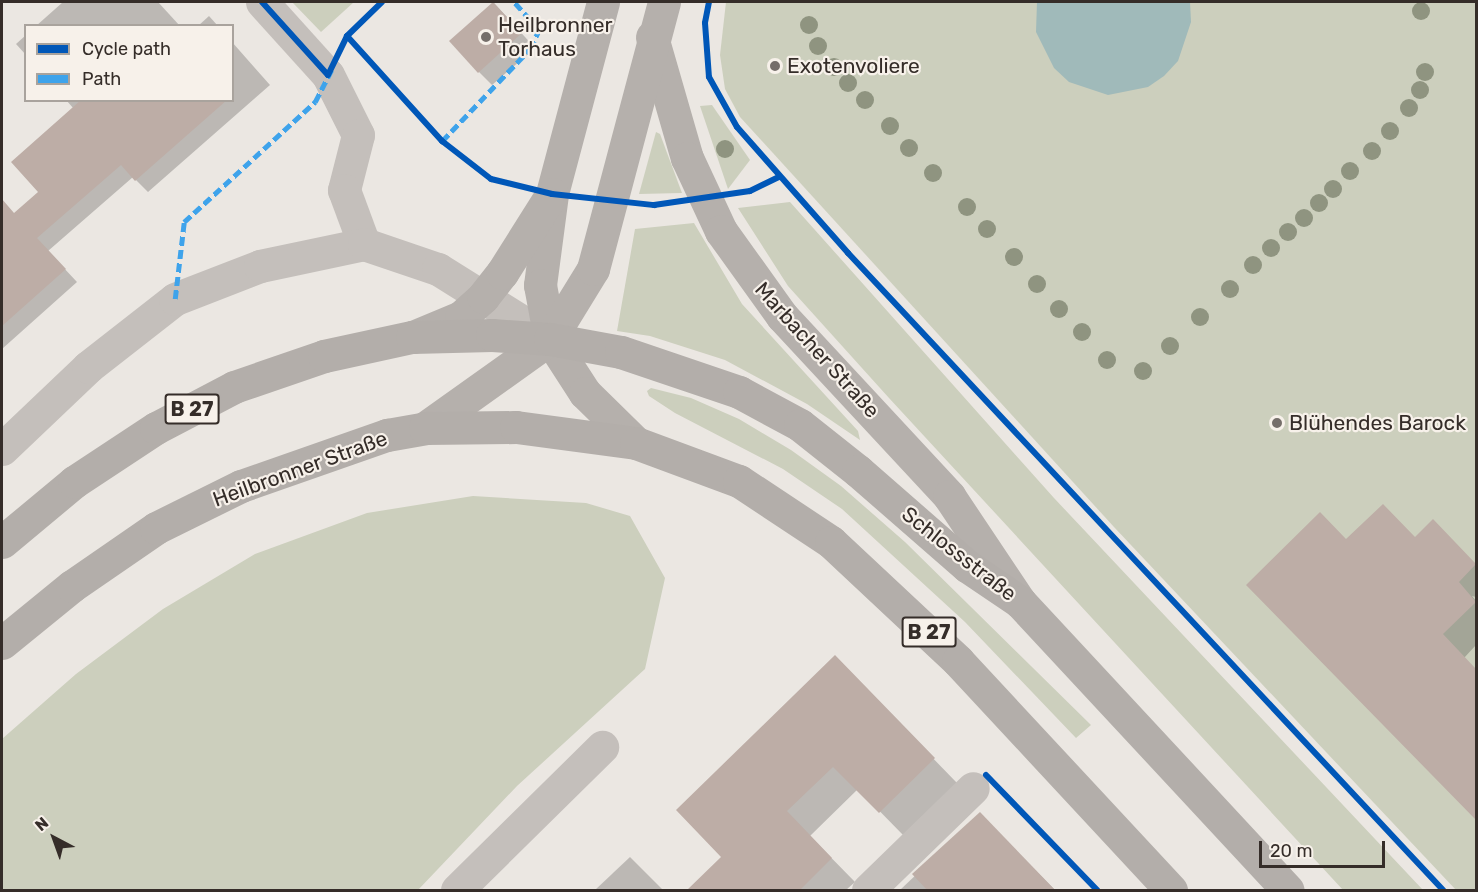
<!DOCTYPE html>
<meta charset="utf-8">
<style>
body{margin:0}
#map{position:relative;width:1478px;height:892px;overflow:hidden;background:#ebe7e2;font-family:Rubik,sans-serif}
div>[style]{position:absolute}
.green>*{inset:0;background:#cccfbd}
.water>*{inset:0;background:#a0baba}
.shadow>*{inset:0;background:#0003}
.building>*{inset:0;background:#bdada6}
.minor>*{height:33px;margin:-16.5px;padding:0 16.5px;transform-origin:16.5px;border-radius:16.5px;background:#c4bfbb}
.secondary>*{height:33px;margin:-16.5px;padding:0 16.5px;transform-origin:16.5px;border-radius:16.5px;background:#b5b0ac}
.primary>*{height:33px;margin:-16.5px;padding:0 16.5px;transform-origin:16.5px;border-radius:16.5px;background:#b3aeaa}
.quiet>*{height:4.5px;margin-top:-2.25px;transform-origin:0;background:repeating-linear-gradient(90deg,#3ea3eb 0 9px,transparent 0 13.5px)}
.cycleway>*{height:6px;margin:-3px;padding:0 3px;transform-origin:3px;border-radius:3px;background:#0057b8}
.trees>*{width:18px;height:18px;margin:-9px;border-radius:50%;background:#8f9480}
.dots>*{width:16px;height:16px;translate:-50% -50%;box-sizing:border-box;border:3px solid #f7f1ea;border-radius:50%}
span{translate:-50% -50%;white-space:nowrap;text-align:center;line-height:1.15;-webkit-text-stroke:4.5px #f7f1ea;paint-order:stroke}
.shield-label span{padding:2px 4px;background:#f7f1ea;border:2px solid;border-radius:4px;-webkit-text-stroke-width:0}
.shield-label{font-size:20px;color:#352d29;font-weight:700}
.poi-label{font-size:21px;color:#352d29}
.left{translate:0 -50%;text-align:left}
.street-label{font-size:21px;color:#352d29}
.frame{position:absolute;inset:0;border:3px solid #352d29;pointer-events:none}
.legend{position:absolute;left:24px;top:24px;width:210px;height:78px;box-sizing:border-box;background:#f7f1ea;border:2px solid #a9a39d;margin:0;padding:8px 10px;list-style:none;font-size:18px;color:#352d29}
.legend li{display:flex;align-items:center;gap:12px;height:30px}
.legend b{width:30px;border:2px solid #a9a39d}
.north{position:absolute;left:24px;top:808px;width:60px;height:60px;-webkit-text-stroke:4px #f7f1ea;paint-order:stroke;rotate:319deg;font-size:16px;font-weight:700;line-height:24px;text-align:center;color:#352d29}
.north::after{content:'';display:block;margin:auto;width:21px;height:27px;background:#352d29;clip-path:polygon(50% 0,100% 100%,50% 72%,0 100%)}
.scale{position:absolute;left:1259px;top:841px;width:126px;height:27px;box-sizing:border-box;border:3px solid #352d29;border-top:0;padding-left:8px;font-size:18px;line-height:21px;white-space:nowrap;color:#352d29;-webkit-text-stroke:4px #f7f1ea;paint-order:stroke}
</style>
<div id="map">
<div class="green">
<i style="clip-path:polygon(292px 2px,354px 2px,321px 32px)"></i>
<i style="clip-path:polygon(726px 2px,1476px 2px,1476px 890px,1456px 890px,1114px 527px,740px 117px,725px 89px,720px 55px)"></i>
<i style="clip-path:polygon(712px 105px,750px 160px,728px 189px,700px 106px)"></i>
<i style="clip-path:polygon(656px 132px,660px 134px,682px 193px,639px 194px)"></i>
<i style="clip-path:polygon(790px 202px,1054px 498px,1423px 890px,1343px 890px,889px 398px,788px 286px,738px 208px)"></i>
<i style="clip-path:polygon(694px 223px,742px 304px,858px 431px,860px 440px,807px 404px,725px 360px,650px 336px,617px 331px,635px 229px)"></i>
<i style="clip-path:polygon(651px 388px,691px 398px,739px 419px,791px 450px,841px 486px,905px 542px,1091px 725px,1076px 738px,965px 622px,842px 509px,783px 469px,675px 413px,649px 396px,647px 391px)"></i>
<i style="clip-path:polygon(473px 496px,586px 503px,630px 516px,665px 578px,645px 669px,517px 786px,418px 890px,2px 890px,2px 739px,76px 674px,163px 609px,255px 554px,367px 513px)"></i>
</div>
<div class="water">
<i style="clip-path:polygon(1037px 2px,1190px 2px,1191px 22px,1178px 61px,1164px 76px,1148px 87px,1108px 95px,1069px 82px,1054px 68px,1036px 32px)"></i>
</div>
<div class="shadow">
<i style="clip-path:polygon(63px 2px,158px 2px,180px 26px,36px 26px)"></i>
<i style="clip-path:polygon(494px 3px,535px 48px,492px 85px,479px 72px)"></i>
<i style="clip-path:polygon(209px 16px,218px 26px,198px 26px)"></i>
<i style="clip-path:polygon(26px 35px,26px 55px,16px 44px)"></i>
<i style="clip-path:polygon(232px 42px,270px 85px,148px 192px,133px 177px,48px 251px,77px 282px,2px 349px,2px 227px,40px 192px,74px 109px,66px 100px,232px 100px)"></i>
<i style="clip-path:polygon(1433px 521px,1476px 565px,1476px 597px,1472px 596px,1476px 601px,1476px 645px,1464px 658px,1476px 670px,1476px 818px,1248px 585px,1346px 541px,1415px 539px)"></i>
<i style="clip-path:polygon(858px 681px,957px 783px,903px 835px,858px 789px,810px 836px,855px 882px,846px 890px,688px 890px,723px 857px)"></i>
<i style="clip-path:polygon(980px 814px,1055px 890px,900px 890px)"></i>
<i style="clip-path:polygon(630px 857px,663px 890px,595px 890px)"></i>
</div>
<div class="building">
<i style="clip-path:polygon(493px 2px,522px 33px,478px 73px,449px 41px)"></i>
<i style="clip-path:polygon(81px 100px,227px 100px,135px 181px,121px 165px,37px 238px,66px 269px,2px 326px,2px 199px,14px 213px,38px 192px,11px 162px)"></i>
<i style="clip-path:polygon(1383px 504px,1415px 537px,1433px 519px,1476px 564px,1459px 582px,1476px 602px,1443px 634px,1476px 669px,1476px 820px,1246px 585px,1320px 512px,1346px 539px)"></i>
<i style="clip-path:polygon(835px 655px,935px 758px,879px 813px,833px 767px,787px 811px,832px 858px,799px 891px,686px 891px,721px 857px,676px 810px)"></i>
<i style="clip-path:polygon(980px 812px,1056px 891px,928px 891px,912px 874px)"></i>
</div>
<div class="minor">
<i style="left:262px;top:2px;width:98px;rotate:47.9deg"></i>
<i style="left:328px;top:75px;width:67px;rotate:63.4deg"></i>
<i style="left:358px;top:135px;width:57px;rotate:104.3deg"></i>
<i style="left:344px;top:190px;width:58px;rotate:69.7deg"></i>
<i style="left:2px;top:449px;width:119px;rotate:-43.6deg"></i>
<i style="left:88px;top:367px;width:110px;rotate:-38deg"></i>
<i style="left:175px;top:299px;width:91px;rotate:-21.2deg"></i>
<i style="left:260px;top:266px;width:106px;rotate:-11.9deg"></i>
<i style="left:364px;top:244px;width:78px;rotate:18.7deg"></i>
<i style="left:438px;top:269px;width:132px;rotate:32deg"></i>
<i style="left:457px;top:890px;width:204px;rotate:-44.6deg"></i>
<i style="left:868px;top:890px;width:146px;rotate:-44.2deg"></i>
</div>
<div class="secondary">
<i style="left:603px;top:2px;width:199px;rotate:104.9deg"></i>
<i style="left:552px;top:194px;width:92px;rotate:97.5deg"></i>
<i style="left:540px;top:285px;width:55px;rotate:79.5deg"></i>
<i style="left:550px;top:339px;width:64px;rotate:57.1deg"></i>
<i style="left:585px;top:393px;width:71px;rotate:44.4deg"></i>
<i style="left:652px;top:37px;width:126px;rotate:73.9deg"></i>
<i style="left:687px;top:158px;width:81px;rotate:65deg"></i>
<i style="left:721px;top:231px;width:105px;rotate:54.3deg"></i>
<i style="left:782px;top:316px;width:246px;rotate:47.1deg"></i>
<i style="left:949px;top:496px;width:128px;rotate:56.2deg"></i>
<i style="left:413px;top:337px;width:52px;rotate:-22.6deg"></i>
<i style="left:461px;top:317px;width:30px;rotate:-42deg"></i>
<i style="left:483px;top:297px;width:31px;rotate:-52deg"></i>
<i style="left:502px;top:273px;width:83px;rotate:-57.8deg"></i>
<i style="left:425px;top:428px;width:153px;rotate:-35.5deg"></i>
<i style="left:550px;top:339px;width:82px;rotate:-58.4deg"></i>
<i style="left:593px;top:269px;width:276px;rotate:-75.1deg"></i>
</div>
<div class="primary">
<i style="left:2px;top:542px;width:94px;rotate:-39.8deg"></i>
<i style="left:74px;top:482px;width:98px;rotate:-33.4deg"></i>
<i style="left:156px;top:428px;width:88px;rotate:-27.7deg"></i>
<i style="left:234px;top:387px;width:95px;rotate:-19deg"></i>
<i style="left:324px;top:356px;width:90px;rotate:-12.2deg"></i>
<i style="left:412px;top:337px;width:80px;rotate:-1.4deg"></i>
<i style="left:492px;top:335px;width:58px;rotate:3.9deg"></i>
<i style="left:550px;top:339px;width:72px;rotate:10.4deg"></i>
<i style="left:621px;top:352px;width:125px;rotate:18.7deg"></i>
<i style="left:739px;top:392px;width:69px;rotate:28.4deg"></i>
<i style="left:800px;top:425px;width:74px;rotate:38.4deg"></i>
<i style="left:858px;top:471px;width:145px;rotate:41.1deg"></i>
<i style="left:967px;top:566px;width:64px;rotate:34.2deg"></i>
<i style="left:1020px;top:602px;width:393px;rotate:47.1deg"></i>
<i style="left:2px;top:643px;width:90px;rotate:-39.2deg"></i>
<i style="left:72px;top:586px;width:102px;rotate:-34.6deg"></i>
<i style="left:156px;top:528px;width:95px;rotate:-26.3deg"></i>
<i style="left:241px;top:486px;width:155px;rotate:-19.3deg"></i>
<i style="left:387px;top:435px;width:39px;rotate:-10deg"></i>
<i style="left:425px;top:428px;width:91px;rotate:-0.6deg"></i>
<i style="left:516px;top:427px;width:121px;rotate:7.6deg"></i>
<i style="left:636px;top:443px;width:110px;rotate:20.3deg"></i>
<i style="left:739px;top:481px;width:110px;rotate:33.5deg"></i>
<i style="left:831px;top:542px;width:174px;rotate:43.1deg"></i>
<i style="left:958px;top:661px;width:313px;rotate:47.1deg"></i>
</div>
<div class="quiet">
<i style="left:442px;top:141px;width:127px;rotate:-46.3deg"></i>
<i style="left:530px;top:49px;width:21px;rotate:-65deg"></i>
<i style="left:539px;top:30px;width:38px;rotate:-132deg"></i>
<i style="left:175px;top:299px;width:78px;rotate:-83.3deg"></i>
<i style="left:184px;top:222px;width:178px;rotate:-42.5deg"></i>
<i style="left:315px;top:102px;width:36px;rotate:-63deg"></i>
</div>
<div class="cycleway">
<i style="left:262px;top:2px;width:98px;rotate:47.9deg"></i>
<i style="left:328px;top:75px;width:43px;rotate:-64deg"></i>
<i style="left:347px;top:36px;width:49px;rotate:-44.2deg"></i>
<i style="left:709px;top:2px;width:21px;rotate:101deg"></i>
<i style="left:705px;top:23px;width:54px;rotate:85.8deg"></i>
<i style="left:709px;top:77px;width:57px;rotate:60.8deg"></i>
<i style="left:737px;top:127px;width:168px;rotate:48.6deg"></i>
<i style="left:848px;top:253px;width:872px;rotate:46.95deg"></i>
<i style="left:347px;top:36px;width:142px;rotate:47.9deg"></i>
<i style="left:442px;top:141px;width:62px;rotate:37.8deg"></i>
<i style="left:491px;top:179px;width:63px;rotate:13.8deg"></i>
<i style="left:552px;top:194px;width:103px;rotate:6.2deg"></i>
<i style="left:654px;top:205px;width:97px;rotate:-8.3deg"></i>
<i style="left:750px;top:191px;width:32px;rotate:-26deg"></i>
<i style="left:986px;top:775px;width:160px;rotate:46deg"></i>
</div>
<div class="trees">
<i style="left:1421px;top:11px"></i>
<i style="left:809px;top:25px"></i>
<i style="left:818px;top:46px"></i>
<i style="left:834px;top:67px"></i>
<i style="left:1425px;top:72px"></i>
<i style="left:848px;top:83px"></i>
<i style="left:1420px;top:90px"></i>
<i style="left:865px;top:100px"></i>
<i style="left:1409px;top:108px"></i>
<i style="left:890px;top:126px"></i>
<i style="left:1390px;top:131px"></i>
<i style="left:909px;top:148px"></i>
<i style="left:725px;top:149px"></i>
<i style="left:1372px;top:151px"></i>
<i style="left:1350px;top:171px"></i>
<i style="left:933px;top:173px"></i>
<i style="left:1333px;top:189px"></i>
<i style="left:1319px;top:203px"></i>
<i style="left:967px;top:207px"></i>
<i style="left:1304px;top:218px"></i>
<i style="left:987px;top:229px"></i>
<i style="left:1288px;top:232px"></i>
<i style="left:1271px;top:248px"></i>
<i style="left:1014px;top:257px"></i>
<i style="left:1253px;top:265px"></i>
<i style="left:1037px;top:284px"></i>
<i style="left:1230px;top:289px"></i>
<i style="left:1059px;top:309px"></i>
<i style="left:1200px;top:317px"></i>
<i style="left:1082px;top:332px"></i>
<i style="left:1170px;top:346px"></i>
<i style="left:1107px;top:360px"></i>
<i style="left:1143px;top:371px"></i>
</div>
<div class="dots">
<i style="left:486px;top:37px;background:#756e6a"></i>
<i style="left:775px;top:66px;background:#756e6a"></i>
<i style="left:1277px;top:423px;background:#756e6a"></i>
</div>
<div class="shield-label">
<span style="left:192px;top:409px">B 27</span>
<span style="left:929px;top:632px">B 27</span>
</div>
<div class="poi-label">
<span class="left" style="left:498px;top:37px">Heilbronner<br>Torhaus</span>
<span class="left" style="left:787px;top:66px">Exotenvoliere</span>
<span class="left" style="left:1289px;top:423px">Blühendes Barock</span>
</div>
<div class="street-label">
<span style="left:817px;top:350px;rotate:48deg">Marbacher Straße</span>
<span style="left:300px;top:469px;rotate:-20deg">Heilbronner Straße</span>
<span style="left:959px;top:554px;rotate:38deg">Schlossstraße</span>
</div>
<div class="frame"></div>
<ul class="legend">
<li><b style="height:8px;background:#0057b8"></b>Cycle path</li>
<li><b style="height:8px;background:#3ea3eb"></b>Path</li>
</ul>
<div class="north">N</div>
<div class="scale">20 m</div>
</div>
